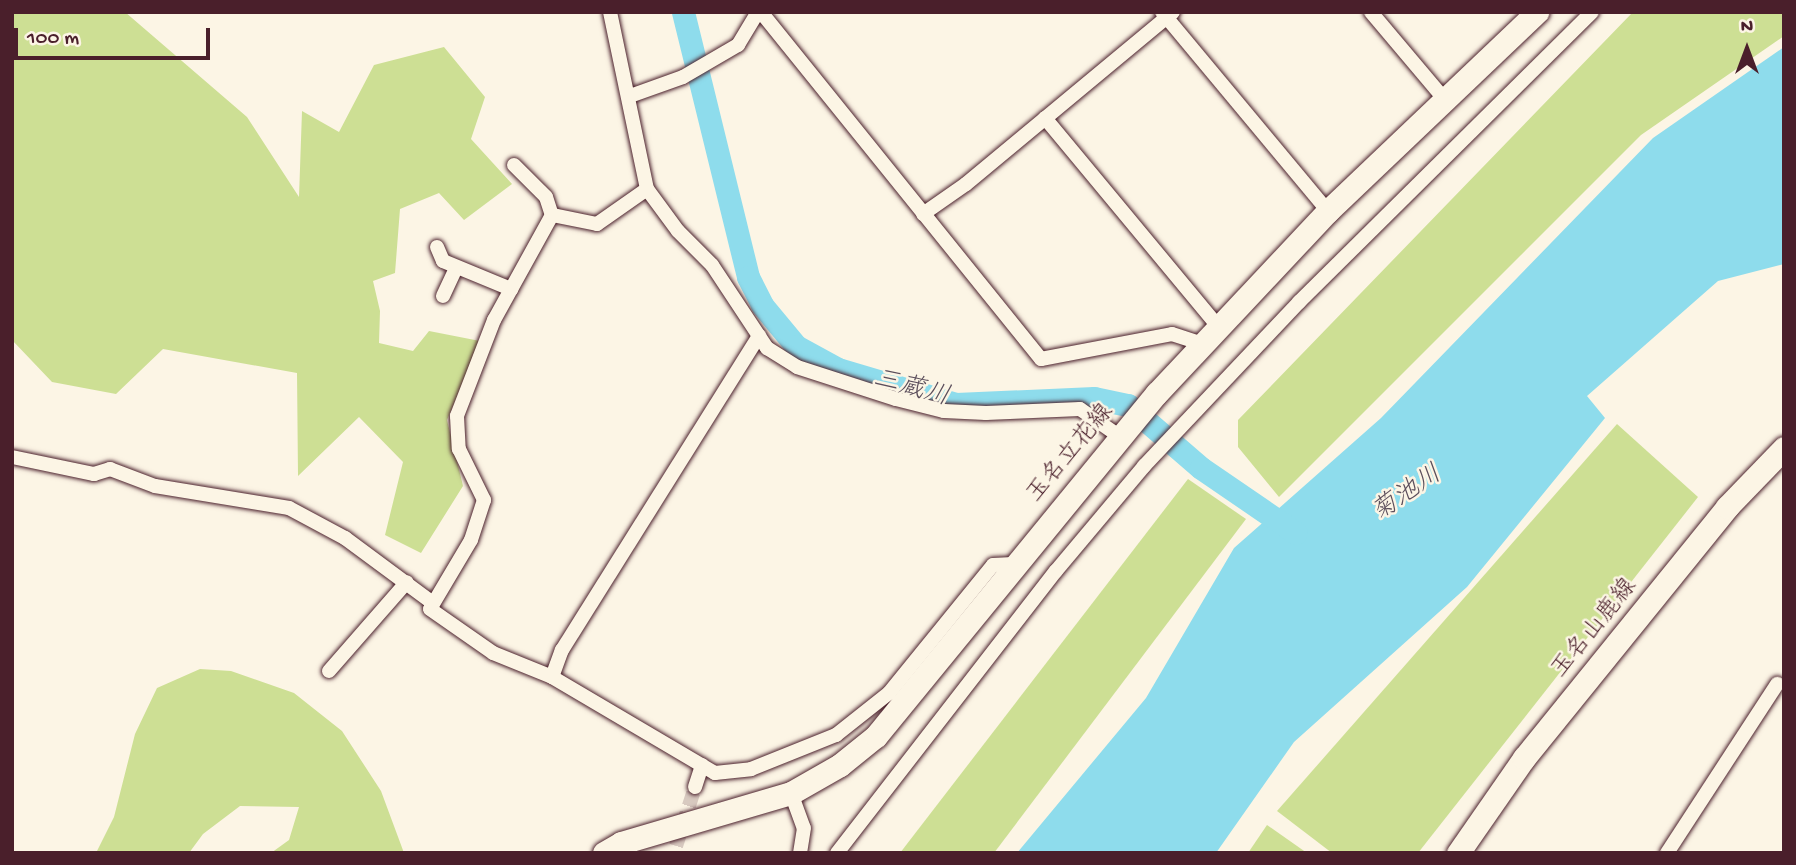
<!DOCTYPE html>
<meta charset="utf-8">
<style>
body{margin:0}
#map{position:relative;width:1796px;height:865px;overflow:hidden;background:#fcf5e5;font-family:"Gochi Hand","Klee One",sans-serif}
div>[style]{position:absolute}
.green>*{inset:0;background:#cddf94}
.water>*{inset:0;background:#8edcec}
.river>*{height:23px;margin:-11.5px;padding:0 11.5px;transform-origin:11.5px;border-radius:11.5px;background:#8edcec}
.street-tunnel>*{height:14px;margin-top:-7px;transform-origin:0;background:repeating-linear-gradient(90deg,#d8cac0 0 14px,transparent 0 21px)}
.roads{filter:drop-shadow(0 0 2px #4a1f2b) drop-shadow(0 0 2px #4a1f2b)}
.street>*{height:14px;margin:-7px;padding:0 7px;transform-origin:7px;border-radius:7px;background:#fcf5e5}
.primary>*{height:23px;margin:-11.5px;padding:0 11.5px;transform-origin:11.5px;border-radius:11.5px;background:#fcf5e5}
span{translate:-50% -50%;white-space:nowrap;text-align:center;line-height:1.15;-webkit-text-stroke:5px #fcf5e5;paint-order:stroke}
.street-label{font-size:24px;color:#4a1f2b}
.water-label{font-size:26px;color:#5b4e5b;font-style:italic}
.frame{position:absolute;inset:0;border:14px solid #4a1f2b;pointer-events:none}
.north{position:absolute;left:1712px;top:14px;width:70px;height:70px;-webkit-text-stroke:5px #fcf5e5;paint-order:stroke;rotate:0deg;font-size:19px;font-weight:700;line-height:28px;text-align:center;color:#4a1f2b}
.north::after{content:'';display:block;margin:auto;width:24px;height:32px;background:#4a1f2b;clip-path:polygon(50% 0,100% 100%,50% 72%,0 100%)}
.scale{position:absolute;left:14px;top:28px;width:196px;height:32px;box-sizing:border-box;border:4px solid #4a1f2b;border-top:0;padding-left:9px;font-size:21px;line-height:24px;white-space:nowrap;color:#4a1f2b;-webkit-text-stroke:5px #fcf5e5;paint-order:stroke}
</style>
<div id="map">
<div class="green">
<i style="clip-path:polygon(12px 12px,125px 12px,247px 117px,299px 197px,302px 111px,339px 132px,374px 65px,444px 47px,485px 97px,471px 139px,512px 184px,464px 220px,439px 193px,400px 209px,395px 273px,373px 281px,380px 311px,379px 343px,413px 351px,429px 331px,480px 341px,447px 420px,463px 486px,421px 553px,385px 535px,403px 462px,359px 417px,298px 476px,297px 373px,163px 349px,116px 394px,52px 382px,12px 340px)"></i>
<i style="clip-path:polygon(1633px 12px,1784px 12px,1784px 36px,1641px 135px,1279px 497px,1238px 447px,1238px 420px)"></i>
<i style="clip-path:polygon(1617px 424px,1698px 497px,1418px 853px,1332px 853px,1277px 811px)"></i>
<i style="clip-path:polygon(1188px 479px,1246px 519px,994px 853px,900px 853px)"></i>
<i style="clip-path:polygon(200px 669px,231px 671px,294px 693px,342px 731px,381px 791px,404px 853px,271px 853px,289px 840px,299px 807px,240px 806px,203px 834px,189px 853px,96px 853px,114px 817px,135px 734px,157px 688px)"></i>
<i style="clip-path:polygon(1267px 825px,1307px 853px,1248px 853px)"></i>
</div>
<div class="water">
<i style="clip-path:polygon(1784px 47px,1784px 264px,1718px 281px,1587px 396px,1605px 418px,1467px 587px,1294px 742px,1216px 853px,1017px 853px,1146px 698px,1234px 548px,1381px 418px,1653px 138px)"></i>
</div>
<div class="river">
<i style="left:683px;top:12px;width:273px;rotate:76.2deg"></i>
<i style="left:748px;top:277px;width:31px;rotate:63deg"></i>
<i style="left:762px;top:305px;width:53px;rotate:50.3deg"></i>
<i style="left:796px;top:346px;width:48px;rotate:28.7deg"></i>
<i style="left:838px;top:369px;width:123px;rotate:16.5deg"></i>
<i style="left:956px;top:404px;width:138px;rotate:-2.5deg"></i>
<i style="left:1094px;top:398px;width:35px;rotate:12deg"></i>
<i style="left:1128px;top:405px;width:96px;rotate:40.8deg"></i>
<i style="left:1201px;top:468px;width:115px;rotate:34.4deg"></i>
</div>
<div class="street-tunnel">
<i style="left:676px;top:846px;width:62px;rotate:-72.1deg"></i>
</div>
<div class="roads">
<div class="street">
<i style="left:610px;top:12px;width:181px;rotate:78.2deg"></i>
<i style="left:647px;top:189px;width:52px;rotate:53.6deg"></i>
<i style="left:678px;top:231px;width:48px;rotate:45deg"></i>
<i style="left:712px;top:265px;width:100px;rotate:56.5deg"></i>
<i style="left:767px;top:348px;width:36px;rotate:32deg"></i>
<i style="left:797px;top:367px;width:104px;rotate:17.9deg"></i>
<i style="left:896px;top:399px;width:49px;rotate:14deg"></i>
<i style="left:944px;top:411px;width:42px;rotate:2.7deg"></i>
<i style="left:986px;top:413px;width:94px;rotate:-2.4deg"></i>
<i style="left:1080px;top:409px;width:47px;rotate:34.7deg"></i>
<i style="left:761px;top:12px;width:446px;rotate:51.1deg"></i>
<i style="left:1041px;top:359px;width:133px;rotate:-10.8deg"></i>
<i style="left:1172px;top:334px;width:36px;rotate:18deg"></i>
<i style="left:1162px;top:12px;width:259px;rotate:50.2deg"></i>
<i style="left:1371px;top:12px;width:115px;rotate:49.9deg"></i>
<i style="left:630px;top:96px;width:56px;rotate:-19.7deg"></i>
<i style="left:683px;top:77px;width:64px;rotate:-30.2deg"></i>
<i style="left:738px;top:45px;width:39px;rotate:-59deg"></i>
<i style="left:1045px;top:118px;width:274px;rotate:50.3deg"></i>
<i style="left:514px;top:165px;width:45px;rotate:45deg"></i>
<i style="left:546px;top:197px;width:19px;rotate:72deg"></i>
<i style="left:647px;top:189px;width:61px;rotate:145deg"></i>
<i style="left:597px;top:224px;width:46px;rotate:-168.7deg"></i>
<i style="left:552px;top:215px;width:120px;rotate:118.9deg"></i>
<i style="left:494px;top:320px;width:103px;rotate:111.1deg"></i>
<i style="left:457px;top:416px;width:33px;rotate:87deg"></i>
<i style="left:459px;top:449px;width:57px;rotate:63.9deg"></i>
<i style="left:484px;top:500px;width:42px;rotate:108deg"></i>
<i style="left:471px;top:540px;width:80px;rotate:120.7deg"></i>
<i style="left:430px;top:609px;width:77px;rotate:34.9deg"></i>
<i style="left:493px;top:653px;width:64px;rotate:22.1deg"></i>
<i style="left:552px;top:677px;width:189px;rotate:30.5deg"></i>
<i style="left:715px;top:773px;width:36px;rotate:-6deg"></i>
<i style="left:751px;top:769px;width:92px;rotate:-21.8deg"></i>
<i style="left:836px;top:735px;width:68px;rotate:-38.4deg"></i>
<i style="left:889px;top:693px;width:165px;rotate:-50.9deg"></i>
<i style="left:993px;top:565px;width:20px;rotate:-3deg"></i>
<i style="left:923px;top:214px;width:52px;rotate:-34.9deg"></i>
<i style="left:966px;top:184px;width:269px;rotate:-39.7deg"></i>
<i style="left:437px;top:247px;width:15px;rotate:67deg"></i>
<i style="left:443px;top:261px;width:74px;rotate:22.4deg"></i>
<i style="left:443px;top:296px;width:31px;rotate:-65deg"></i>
<i style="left:12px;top:457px;width:84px;rotate:11.7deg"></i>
<i style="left:94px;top:474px;width:17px;rotate:-17deg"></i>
<i style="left:110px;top:469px;width:48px;rotate:20.7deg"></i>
<i style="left:155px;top:486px;width:136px;rotate:9.3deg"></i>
<i style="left:289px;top:508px;width:64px;rotate:28.2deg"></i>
<i style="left:345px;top:538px;width:109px;rotate:36.5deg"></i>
<i style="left:329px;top:671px;width:118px;rotate:-48.8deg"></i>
<i style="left:552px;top:677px;width:29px;rotate:-70deg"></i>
<i style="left:562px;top:650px;width:371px;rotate:-57.9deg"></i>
<i style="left:695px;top:787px;width:23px;rotate:-72deg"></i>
<i style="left:791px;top:793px;width:37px;rotate:70deg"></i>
<i style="left:804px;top:828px;width:25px;rotate:99deg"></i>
<i style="left:837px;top:853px;width:357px;rotate:-52.2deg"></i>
<i style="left:1056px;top:571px;width:137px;rotate:-50deg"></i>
<i style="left:1144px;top:466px;width:226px;rotate:-46.6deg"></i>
<i style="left:1299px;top:302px;width:412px;rotate:-44.7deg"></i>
<i style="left:1667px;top:853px;width:202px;rotate:-56.9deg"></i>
</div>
<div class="primary">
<i style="left:604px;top:853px;width:20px;rotate:-30deg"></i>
<i style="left:621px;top:843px;width:177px;rotate:-16.4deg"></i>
<i style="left:791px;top:793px;width:56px;rotate:-29.7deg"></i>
<i style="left:840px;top:765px;width:46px;rotate:-38.9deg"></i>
<i style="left:876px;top:736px;width:443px;rotate:-50.7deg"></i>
<i style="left:1157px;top:393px;width:250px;rotate:-46.8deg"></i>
<i style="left:1328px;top:211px;width:289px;rotate:-43.6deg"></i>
<i style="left:1458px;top:853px;width:116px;rotate:-55.2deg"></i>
<i style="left:1524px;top:758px;width:323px;rotate:-51deg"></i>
<i style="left:1727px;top:507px;width:82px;rotate:-46deg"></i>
</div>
</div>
<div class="street-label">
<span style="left:1071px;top:454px;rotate:-50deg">玉名立花線</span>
<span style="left:1595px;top:629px;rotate:-51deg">玉名山鹿線</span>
</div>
<div class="water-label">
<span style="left:911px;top:390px;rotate:15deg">三蔵川</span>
<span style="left:1408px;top:495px;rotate:-34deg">菊池川</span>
</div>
<div class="frame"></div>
<div class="north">N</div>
<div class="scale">100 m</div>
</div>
